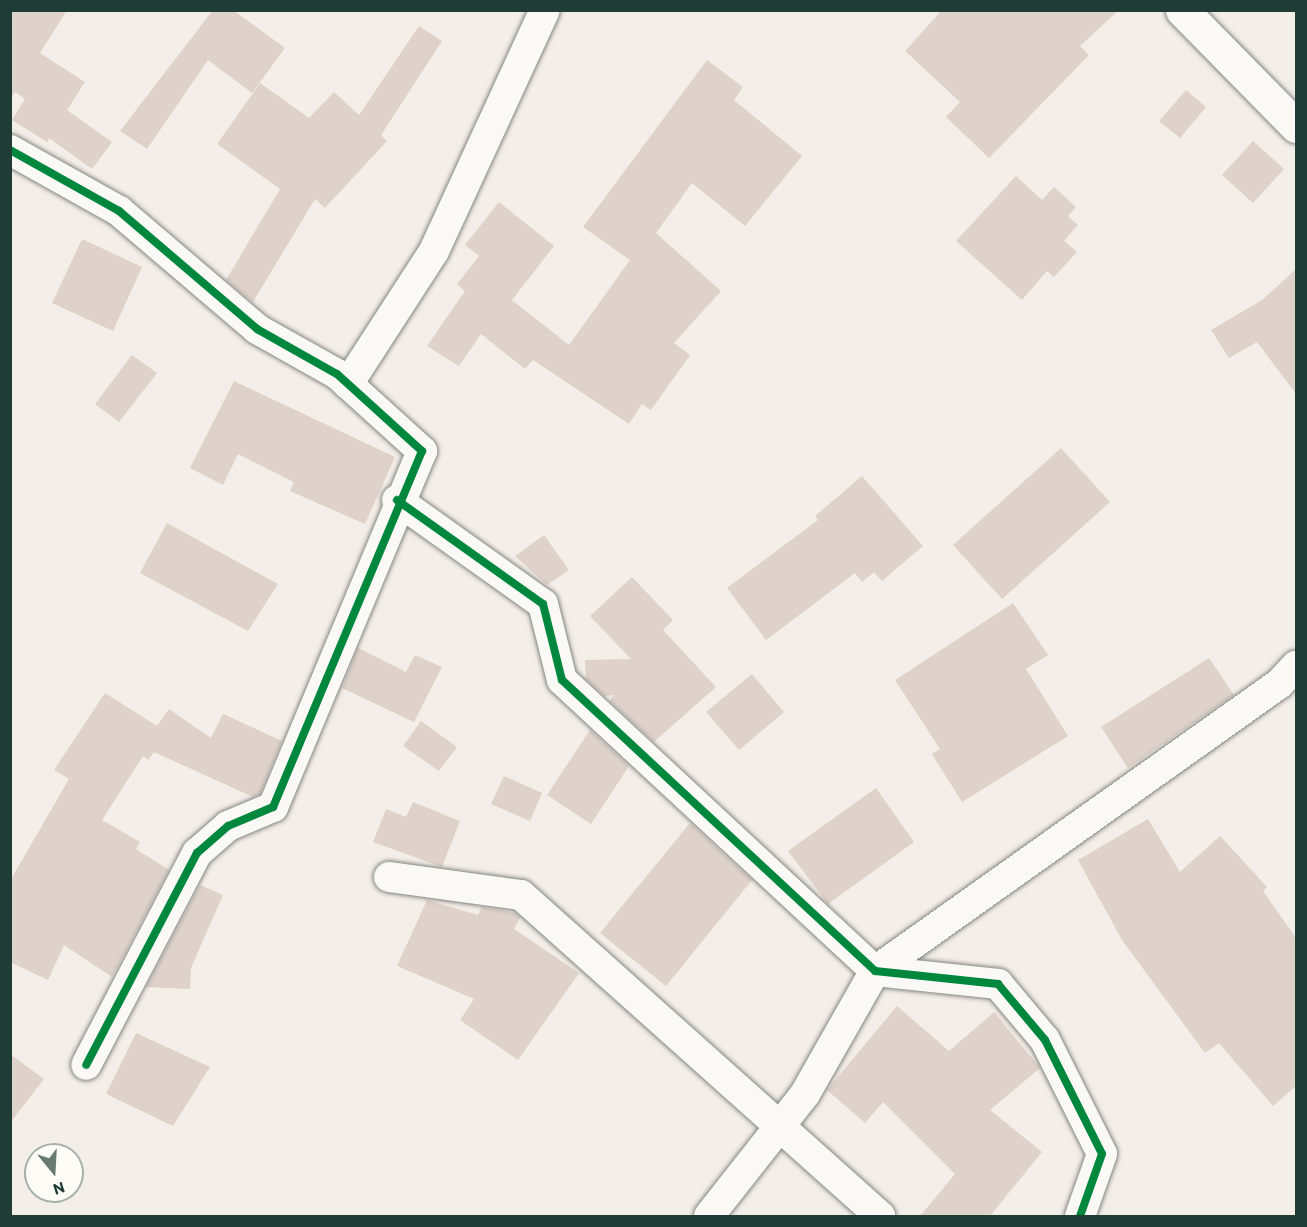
<!DOCTYPE html>
<style>
body{margin:0}
#map{position:relative;width:1307px;height:1227px;overflow:hidden;background:#f4eee8;font-family:Itim,sans-serif}
div>[style]{position:absolute}
.building>*{inset:0;background:#ded2ca}
.roads{filter:drop-shadow(0 0 2px #848783) drop-shadow(0 0 2px #848783)}
.minor>*{height:30px;margin:-15px;padding:0 15px;transform-origin:15px;border-radius:15px;background:#faf9f6}
.tertiary>*{height:33px;margin:-16.5px;padding:0 16.5px;transform-origin:16.5px;border-radius:16.5px;background:#faf9f6}
.cycleway>*{height:8px;margin:-4px;padding:0 4px;transform-origin:4px;border-radius:4px;background:#00873e}
span{translate:-50% -50%;white-space:nowrap;text-align:center;line-height:1.15;-webkit-text-stroke:4.5px #fdfcf7;paint-order:stroke}
.frame{position:absolute;inset:0;border:12px solid #1f3d34;pointer-events:none}
.north{position:absolute;left:24px;top:1143px;width:60px;height:60px;box-sizing:border-box;background:#fdfcf7;border:2px solid #a4b0a9;border-radius:50%;rotate:162deg;font-size:16px;font-weight:700;line-height:24px;text-align:center;color:#1f3d34}
.north::after{content:'';display:block;margin:auto;width:21px;height:27px;background:#6a7b73;clip-path:polygon(50% 0,100% 100%,50% 72%,0 100%)}
</style>
<div id="map">
<div class="building">
<i style="clip-path:polygon(10px 10px,67px 10px,40px 53px,85px 82px,67px 110px,112px 142px,92px 169px,49px 138px,47px 142px,12px 120px,25px 99px,15px 92px,10px 98px)"></i>
<i style="clip-path:polygon(213px 10px,233px 10px,285px 48px,252px 93px,208px 60px,147px 149px,120px 131px)"></i>
<i style="clip-path:polygon(942px 10px,1119px 10px,1080px 46px,1089px 55px,989px 158px,946px 117px,960px 102px,905px 51px)"></i>
<i style="clip-path:polygon(419px 26px,442px 41px,381px 135px,387px 141px,325px 208px,315px 199px,253px 302px,249px 299px,226px 280px,280px 189px,217px 144px,260px 83px,309px 118px,334px 92px,359px 115px)"></i>
<i style="clip-path:polygon(707px 60px,743px 87px,734px 100px,802px 156px,745px 226px,692px 183px,656px 233px,721px 291px,674px 343px,690px 355px,651px 410px,642px 404px,629px 424px,533px 360px,525px 369px,481px 334px,459px 366px,427px 346px,465px 291px,457px 284px,479px 256px,465px 245px,499px 202px,554px 246px,512px 300px,569px 345px,630px 260px,583px 227px)"></i>
<i style="clip-path:polygon(1186px 90px,1206px 107px,1180px 138px,1159px 121px)"></i>
<i style="clip-path:polygon(1253px 141px,1284px 169px,1253px 203px,1222px 175px)"></i>
<i style="clip-path:polygon(1016px 176px,1042px 200px,1054px 187px,1076px 207px,1068px 216px,1078px 225px,1064px 241px,1077px 252px,1054px 277px,1047px 271px,1022px 300px,956px 241px)"></i>
<i style="clip-path:polygon(82px 239px,142px 267px,113px 331px,52px 303px)"></i>
<i style="clip-path:polygon(1296px 269px,1296px 394px,1257px 342px,1229px 358px,1211px 330px,1262px 300px)"></i>
<i style="clip-path:polygon(132px 355px,157px 373px,119px 422px,95px 404px)"></i>
<i style="clip-path:polygon(234px 381px,395px 457px,365px 524px,290px 491px,294px 482px,238px 454px,223px 485px,190px 468px)"></i>
<i style="clip-path:polygon(1061px 448px,1110px 502px,1002px 599px,953px 545px)"></i>
<i style="clip-path:polygon(862px 476px,923px 546px,882px 581px,874px 572px,862px 582px,855px 573px,766px 640px,727px 588px,818px 520px,815px 516px)"></i>
<i style="clip-path:polygon(167px 523px,278px 584px,248px 631px,140px 573px)"></i>
<i style="clip-path:polygon(544px 535px,569px 570px,547px 585px,515px 556px)"></i>
<i style="clip-path:polygon(632px 577px,673px 620px,663px 630px,716px 687px,654px 742px,610px 701px,613px 695px,604px 696px,586px 679px,585px 660px,631px 659px,590px 616px)"></i>
<i style="clip-path:polygon(1013px 603px,1048px 655px,1026px 669px,1068px 736px,962px 802px,932px 754px,940px 749px,895px 680px)"></i>
<i style="clip-path:polygon(358px 648px,406px 672px,415px 655px,442px 667px,414px 722px,342px 688px)"></i>
<i style="clip-path:polygon(1209px 658px,1234px 695px,1128px 768px,1101px 727px)"></i>
<i style="clip-path:polygon(752px 674px,784px 712px,739px 750px,706px 712px)"></i>
<i style="clip-path:polygon(105px 693px,157px 726px,169px 709px,211px 738px,223px 714px,282px 741px,260px 794px,253px 797px,154px 752px,148px 760px,143px 756px,102px 820px,140px 842px,136px 849px,169px 870px,112px 977px,64px 945px,48px 980px,10px 962px,10px 881px,69px 779px,54px 770px)"></i>
<i style="clip-path:polygon(421px 721px,457px 747px,439px 771px,403px 746px)"></i>
<i style="clip-path:polygon(590px 730px,629px 766px,591px 824px,547px 795px)"></i>
<i style="clip-path:polygon(504px 776px,542px 793px,530px 821px,491px 804px)"></i>
<i style="clip-path:polygon(876px 788px,914px 842px,828px 904px,788px 851px)"></i>
<i style="clip-path:polygon(413px 802px,460px 821px,442px 867px,373px 842px,386px 809px,406px 817px)"></i>
<i style="clip-path:polygon(1148px 819px,1180px 872px,1220px 836px,1267px 887px,1263px 891px,1296px 938px,1296px 1086px,1273px 1106px,1219px 1043px,1205px 1053px,1122px 940px,1078px 860px)"></i>
<i style="clip-path:polygon(690px 823px,752px 880px,666px 986px,600px 933px)"></i>
<i style="clip-path:polygon(200px 885px,223px 895px,191px 968px,190px 989px,146px 987px)"></i>
<i style="clip-path:polygon(427px 900px,478px 915px,482px 907px,515px 913px,520px 917px,514px 929px,579px 973px,518px 1060px,460px 1020px,474px 999px,397px 966px)"></i>
<i style="clip-path:polygon(897px 1006px,949px 1051px,994px 1012px,1040px 1068px,990px 1110px,1042px 1152px,990px 1216px,920px 1216px,955px 1174px,883px 1102px,865px 1123px,827px 1090px)"></i>
<i style="clip-path:polygon(136px 1033px,210px 1067px,173px 1126px,106px 1094px)"></i>
<i style="clip-path:polygon(10px 1054px,44px 1079px,10px 1123px)"></i>
</div>
<div class="roads">
<div class="minor">
<i style="left:10px;top:150px;width:125px;rotate:29.2deg"></i>
<i style="left:119px;top:211px;width:182px;rotate:40.5deg"></i>
<i style="left:257px;top:329px;width:92px;rotate:29.4deg"></i>
<i style="left:337px;top:374px;width:115px;rotate:42.2deg"></i>
<i style="left:422px;top:451px;width:386px;rotate:112.7deg"></i>
<i style="left:273px;top:807px;width:49px;rotate:157.1deg"></i>
<i style="left:228px;top:826px;width:41px;rotate:138.9deg"></i>
<i style="left:197px;top:853px;width:239px;rotate:117.6deg"></i>
<i style="left:348px;top:384px;width:158px;rotate:-57.1deg"></i>
<i style="left:434px;top:251px;width:265px;rotate:-65.3deg"></i>
<i style="left:397px;top:500px;width:179px;rotate:35.5deg"></i>
<i style="left:543px;top:604px;width:78px;rotate:76deg"></i>
<i style="left:562px;top:680px;width:427px;rotate:42.9deg"></i>
<i style="left:875px;top:971px;width:124px;rotate:6deg"></i>
<i style="left:998px;top:984px;width:73px;rotate:50deg"></i>
<i style="left:1045px;top:1040px;width:127px;rotate:63.4deg"></i>
<i style="left:1102px;top:1154px;width:66px;rotate:109.5deg"></i>
<i style="left:389px;top:877px;width:133px;rotate:7.8deg"></i>
<i style="left:521px;top:895px;width:482px;rotate:41.8deg"></i>
<i style="left:709px;top:1216px;width:155px;rotate:-51.8deg"></i>
<i style="left:805px;top:1094px;width:142px;rotate:-60.4deg"></i>
<i style="left:875px;top:971px;width:496px;rotate:-35.4deg"></i>
<i style="left:1279px;top:684px;width:25px;rotate:-47deg"></i>
</div>
<div class="tertiary">
<i style="left:1182px;top:10px;width:163px;rotate:45.5deg"></i>
</div>
</div>
<div class="cycleway">
<i style="left:10px;top:150px;width:125px;rotate:29.2deg"></i>
<i style="left:119px;top:211px;width:182px;rotate:40.5deg"></i>
<i style="left:257px;top:329px;width:92px;rotate:29.4deg"></i>
<i style="left:337px;top:374px;width:115px;rotate:42.2deg"></i>
<i style="left:422px;top:451px;width:386px;rotate:112.7deg"></i>
<i style="left:273px;top:807px;width:49px;rotate:157.1deg"></i>
<i style="left:228px;top:826px;width:41px;rotate:138.9deg"></i>
<i style="left:197px;top:853px;width:239px;rotate:117.6deg"></i>
<i style="left:397px;top:500px;width:179px;rotate:35.5deg"></i>
<i style="left:543px;top:604px;width:78px;rotate:76deg"></i>
<i style="left:562px;top:680px;width:427px;rotate:42.9deg"></i>
<i style="left:875px;top:971px;width:124px;rotate:6deg"></i>
<i style="left:998px;top:984px;width:73px;rotate:50deg"></i>
<i style="left:1045px;top:1040px;width:127px;rotate:63.4deg"></i>
<i style="left:1102px;top:1154px;width:66px;rotate:109.5deg"></i>
</div>
<div class="frame"></div>
<div class="north">N</div>
</div>
